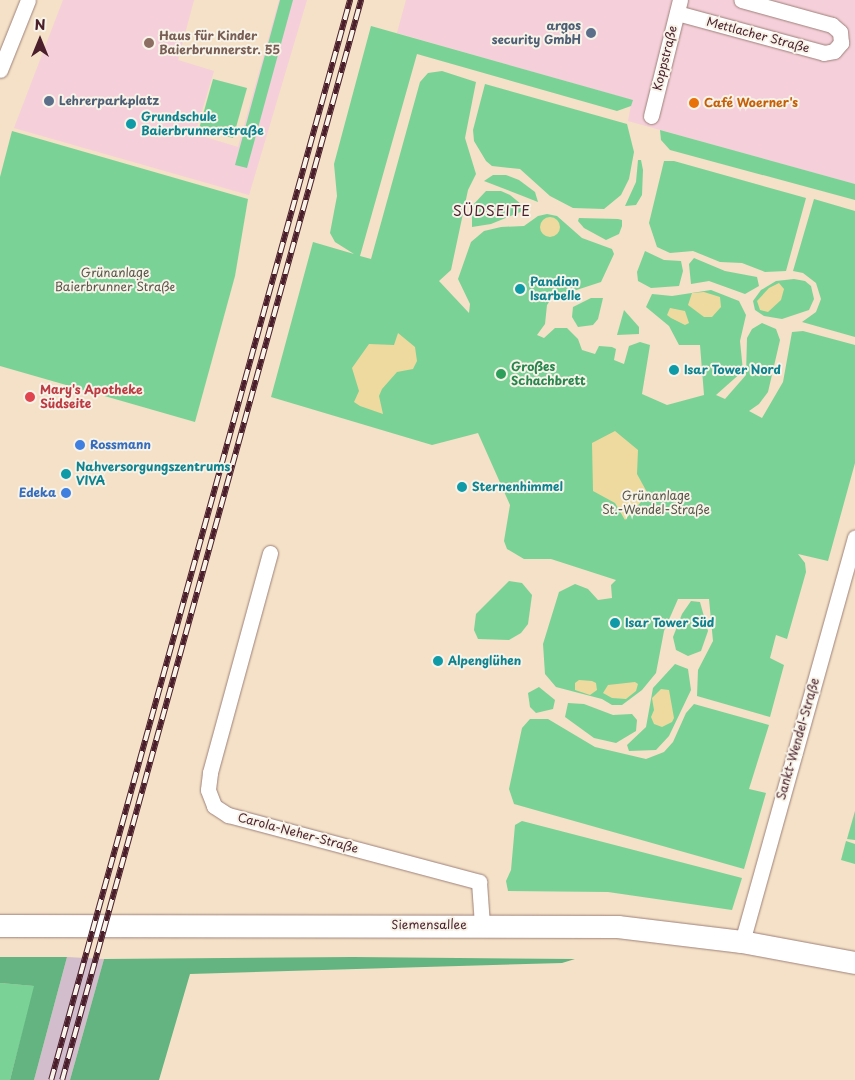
<!DOCTYPE html>
<meta charset="utf-8">
<style>
body{margin:0}
#map{position:relative;width:855px;height:1080px;overflow:hidden;background:#f4e1c7;font-family:"Playpen Sans",sans-serif}
div>[style]{position:absolute}
.built>*{inset:0;background:#f5cfda}
.industrial>*{inset:0;background:#d1bdcb}
.green>*{inset:0;background:#7ad297}
.forest>*{inset:0;background:#63b480}
.sand>*{inset:0;background:#eeda9e}
.round{border-radius:50%}
.roads{filter:drop-shadow(0 0 1px #9f8079) drop-shadow(0 0 1px #9f8079)}
.minor>*{height:15px;margin:-7.5px;padding:0 7.5px;transform-origin:7.5px;border-radius:7.5px;background:#fff}
.secondary>*{height:22px;margin:-11px;padding:0 11px;transform-origin:11px;border-radius:11px;background:#fff}
.rail>*{height:5.5px;margin-top:-2.75px;transform-origin:0;background:repeating-linear-gradient(90deg,#f7f3e8 0 11px,#4a1f2b 0 22px);box-sizing:border-box;border-block:1px solid #4a1f2b}
.dots>*{width:14px;height:14px;translate:-50% -50%;box-sizing:border-box;border:2px solid #f7f3e8;border-radius:50%}
span{translate:-50% -50%;white-space:nowrap;text-align:center;line-height:1.15;-webkit-text-stroke:4px #f7f3e8;paint-order:stroke}
.service-label{font-size:12px;color:#4e5e75;font-weight:700}
.right{translate:-100% -50%;text-align:right}
.left{translate:0 -50%;text-align:left}
.street-label{font-size:12px;color:#4a1f2b}
.education-label{font-size:12px;color:#785e54;font-weight:700}
.food-label{font-size:12px;color:#c56008;font-weight:700}
.culture-label{font-size:12px;color:#0d838f;font-weight:700}
.park-label{font-size:12px;color:#58554b}
.leisure-label{font-size:12px;color:#27864d;font-weight:700}
.health-label{font-size:12px;color:#be3a42;font-weight:700}
.shop-label{font-size:12px;color:#366cbe;font-weight:700}
.neighbourhood-label{font-size:14px;color:#4a1f2b;letter-spacing:1px}
.north{position:absolute;left:15px;top:15px;width:50px;height:50px;-webkit-text-stroke:4px #f7f3e8;paint-order:stroke;rotate:0deg;font-size:14px;font-weight:700;line-height:20px;text-align:center;color:#4a1f2b}
.north::after{content:'';display:block;margin:auto;width:18px;height:22px;background:#4a1f2b;clip-path:polygon(50% 0,100% 100%,50% 72%,0 100%)}
</style>
<div id="map">
<div class="built">
<i style="clip-path:polygon(63px 0,194px 0,178px 60px,214px 71px,195px 134px,238px 147px,279px 0,307px 0,249px 195px,14px 128px)"></i>
<i style="clip-path:polygon(406px 0,855px 0,855px 184px,628px 121px,632px 100px,397px 33px)"></i>
</div>
<div class="industrial">
<i style="clip-path:polygon(67px 957px,104px 959px,70px 1080px,34px 1080px)"></i>
</div>
<div class="green">
<i style="clip-path:polygon(280px 0,293px 0,247px 168px,235px 165px)"></i>
<i style="clip-path:polygon(371px 26px,633px 100px,631px 106px,617px 111px,417px 54px,360px 256px,371px 259px,420px 82px,428px 73px,442px 71px,476px 82px,465px 138px,476px 174px,468px 190px,451px 270px,439px 281px,469px 313px,470px 304px,458px 279px,471px 242px,484px 231px,501px 227px,524px 226px,538px 216px,547px 214px,557px 216px,582px 238px,612px 249px,614px 254px,601px 282px,552px 298px,547px 305px,545px 324px,537px 335px,544px 338px,555px 328px,567px 328px,578px 339px,582px 350px,595px 354px,599px 346px,612px 347px,616px 349px,614px 360px,624px 364px,629px 346px,640px 342px,650px 345px,642px 394px,667px 405px,704px 395px,700px 345px,679px 345px,669px 326px,646px 307px,652px 294px,672px 296px,711px 290px,739px 301px,746px 315px,740px 341px,743px 371px,716px 395px,725px 399px,746px 375px,747px 338px,752px 329px,762px 323px,776px 329px,780px 340px,768px 392px,759px 404px,749px 411px,762px 418px,783px 382px,792px 332px,803px 331px,855px 345px,855px 463px,828px 561px,798px 554px,805px 563px,806px 572px,787px 639px,776px 635px,770px 658px,784px 665px,770px 717px,697px 696px,698px 670px,713px 641px,709px 599px,678px 599px,664px 631px,656px 673px,642px 690px,622px 705px,612px 705px,602px 699px,556px 687px,545px 674px,543px 644px,559px 592px,575px 584px,588px 589px,598px 600px,612px 598px,611px 585px,616px 580px,551px 559px,524px 559px,507px 549px,504px 541px,510px 505px,478px 433px,432px 445px,271px 397px,313px 242px,354px 254px,335px 242px,330px 233px,337px 196px,334px 164px)"></i>
<i style="clip-path:polygon(213px 79px,247px 88px,233px 138px,199px 129px)"></i>
<i style="clip-path:polygon(485px 84px,627px 124px,634px 152px,629px 179px,621px 195px,604px 209px,573px 208px,550px 196px,520px 169px,492px 166px,486px 161px,474px 141px,473px 130px)"></i>
<i style="clip-path:polygon(660px 130px,855px 184px,855px 200px,670px 150px,661px 140px)"></i>
<i style="clip-path:polygon(12px 131px,248px 199px,235px 276px,195px 422px,0 366px,0 177px)"></i>
<i style="clip-path:polygon(638px 160px,641px 160px,643px 170px,642px 195px,636px 205px,625px 206px,636px 182px)"></i>
<i style="clip-path:polygon(664px 161px,674px 161px,806px 198px,786px 271px,765px 272px,742px 263px,720px 262px,693px 251px,670px 253px,657px 247px,649px 223px)"></i>
<i style="clip-path:polygon(493px 175px,506px 175px,519px 180px,535px 192px,538px 202px,484px 181px)"></i>
<i style="clip-path:polygon(486px 191px,501px 191px,510px 195px,521px 204px,523px 211px,491px 224px,472px 227px,472px 206px)"></i>
<i style="clip-path:polygon(814px 199px,855px 211px,855px 337px,802px 322px,816px 312px,821px 299px,816px 283px,803px 273px,793px 271px)"></i>
<i style="clip-path:polygon(579px 218px,618px 219px,622px 220px,622px 226px,619px 234px,606px 240px,584px 228px,578px 221px)"></i>
<i style="clip-path:polygon(645px 251px,664px 260px,681px 261px,683px 271px,679px 286px,651px 288px,638px 281px,637px 272px)"></i>
<i style="clip-path:polygon(694px 258px,725px 271px,757px 277px,759px 286px,745px 294px,709px 281px,691px 284px,689px 264px)"></i>
<i style="clip-path:polygon(794px 279px,805px 281px,811px 286px,814px 299px,809px 310px,782px 319px,764px 316px,755px 310px,753px 301px,761px 290px,776px 281px)"></i>
<i style="clip-path:polygon(591px 298px,603px 298px,598px 319px,593px 325px,578px 327px,572px 317px,573px 307px)"></i>
<i style="clip-path:polygon(624px 310px,639px 327px,639px 334px,617px 335px)"></i>
<i style="clip-path:polygon(509px 581px,522px 583px,532px 595px,528px 624px,521px 633px,509px 640px,478px 639px,474px 630px,476px 614px)"></i>
<i style="clip-path:polygon(691px 601px,700px 602px,708px 631px,701px 651px,688px 656px,676px 650px,673px 637px,682px 614px)"></i>
<i style="clip-path:polygon(675px 664px,688px 669px,691px 690px,669px 736px,656px 750px,629px 751px,627px 745px,646px 727px,653px 688px)"></i>
<i style="clip-path:polygon(539px 687px,555px 700px,553px 709px,536px 713px,530px 707px,528px 693px)"></i>
<i style="clip-path:polygon(568px 703px,584px 704px,613px 715px,632px 714px,637px 720px,636px 731px,616px 743px,594px 738px,565px 717px)"></i>
<i style="clip-path:polygon(694px 704px,769px 725px,749px 789px,766px 793px,744px 869px,514px 804px,509px 789px,522px 728px,530px 719px,548px 719px,595px 747px,646px 759px,664px 752px,673px 742px,686px 713px)"></i>
<i style="clip-path:polygon(855px 811px,855px 840px,847px 839px)"></i>
<i style="clip-path:polygon(522px 821px,742px 878px,732px 910px,608px 892px,508px 891px,506px 881px,511px 870px,515px 825px)"></i>
<i style="clip-path:polygon(846px 841px,855px 844px,855px 864px,841px 860px)"></i>
<i style="clip-path:polygon(0 983px,35px 986px,10px 1080px,0 1080px)"></i>
</div>
<div class="forest">
<i style="clip-path:polygon(0 957px,67px 957px,34px 1080px,10px 1080px,34px 986px,0 983px)"></i>
<i style="clip-path:polygon(353px 957px,575px 959px,562px 963px,190px 974px,159px 1080px,70px 1080px,104px 959px)"></i>
</div>
<div class="sand">
<i class="round" style="left:540px;top:217px;width:20px;height:20px"></i>
<i style="clip-path:polygon(779px 283px,784px 289px,781px 300px,768px 312px,760px 310px,757px 301px,769px 288px)"></i>
<i style="clip-path:polygon(704px 292px,720px 297px,721px 307px,712px 317px,704px 317px,688px 305px,692px 293px)"></i>
<i style="clip-path:polygon(670px 308px,685px 311px,689px 323px,685px 325px,671px 318px,667px 315px)"></i>
<i style="clip-path:polygon(398px 333px,415px 347px,417px 361px,413px 369px,397px 372px,382px 389px,379px 396px,383px 414px,360px 406px,354px 402px,359px 391px,352px 368px,369px 344px,394px 345px)"></i>
<i style="clip-path:polygon(615px 431px,638px 450px,637px 474px,648px 494px,625px 520px,615px 503px,593px 491px,592px 443px)"></i>
<i style="clip-path:polygon(579px 680px,592px 681px,596px 683px,597px 690px,590px 695px,575px 690px,575px 683px)"></i>
<i style="clip-path:polygon(635px 682px,638px 684px,636px 691px,626px 699px,612px 698px,603px 693px,608px 685px)"></i>
<i style="clip-path:polygon(661px 689px,669px 690px,674px 718px,672px 722px,662px 727px,654px 724px,651px 717px,654px 710px,652px 698px)"></i>
</div>
<div class="roads">
<div class="minor">
<i style="left:677px;top:13px;width:152px;rotate:15.2deg"></i>
<i style="left:824px;top:53px;width:10px;rotate:-11deg"></i>
<i style="left:834px;top:51px;width:11px;rotate:-49deg"></i>
<i style="left:841px;top:43px;width:11px;rotate:-95deg"></i>
<i style="left:840px;top:32px;width:11px;rotate:-139deg"></i>
<i style="left:832px;top:25px;width:94px;rotate:-164.6deg"></i>
<i style="left:0;top:70px;width:75px;rotate:-68.2deg"></i>
<i style="left:651px;top:116px;width:120px;rotate:-76deg"></i>
<i style="left:270px;top:553px;width:228px;rotate:105.3deg"></i>
<i style="left:210px;top:773px;width:17px;rotate:97deg"></i>
<i style="left:208px;top:790px;width:17px;rotate:69deg"></i>
<i style="left:214px;top:806px;width:17px;rotate:33deg"></i>
<i style="left:228px;top:815px;width:260px;rotate:14.9deg"></i>
<i style="left:479px;top:882px;width:43px;rotate:86deg"></i>
<i style="left:742px;top:942px;width:420px;rotate:-74.4deg"></i>
</div>
<div class="secondary">
<i style="left:0;top:926px;width:618px;rotate:0.09deg"></i>
<i style="left:618px;top:927px;width:125px;rotate:6.9deg"></i>
<i style="left:742px;top:942px;width:115px;rotate:10.5deg"></i>
</div>
</div>
<div class="rail">
<i style="left:51px;top:1080px;width:1121px;rotate:-74.53deg"></i>
<i style="left:62px;top:1080px;width:1121px;rotate:-74.53deg"></i>
</div>
<div class="dots">
<i style="left:591px;top:33px;background:#5c6f8a"></i>
<i style="left:149px;top:43px;background:#8d6e63"></i>
<i style="left:49px;top:101px;background:#5c6f8a"></i>
<i style="left:694px;top:103px;background:#e8710a"></i>
<i style="left:131px;top:124px;background:#0f9aa8"></i>
<i style="left:520px;top:289px;background:#0f9aa8"></i>
<i style="left:674px;top:370px;background:#0f9aa8"></i>
<i style="left:501px;top:374px;background:#2e9e5b"></i>
<i style="left:30px;top:397px;background:#e0444e"></i>
<i style="left:80px;top:445px;background:#3f7fe0"></i>
<i style="left:66px;top:474px;background:#0f9aa8"></i>
<i style="left:462px;top:487px;background:#0f9aa8"></i>
<i style="left:66px;top:493px;background:#3f7fe0"></i>
<i style="left:615px;top:623px;background:#0f9aa8"></i>
<i style="left:438px;top:661px;background:#0f9aa8"></i>
</div>
<div class="service-label">
<span class="right" style="left:581px;top:33px">argos<br>security GmbH</span>
<span class="left" style="left:59px;top:101px">Lehrerparkplatz</span>
</div>
<div class="street-label">
<span style="left:758px;top:35px;rotate:15deg">Mettlacher Straße</span>
<span style="left:665px;top:58px;rotate:-76deg">Koppstraße</span>
<span style="left:798px;top:739px;rotate:-74deg">Sankt-Wendel-Straße</span>
<span style="left:298px;top:833px;rotate:15deg">Carola-Neher-Straße</span>
<span style="left:429px;top:925px">Siemensallee</span>
</div>
<div class="education-label">
<span class="left" style="left:159px;top:43px">Haus für Kinder<br>Baierbrunnerstr. 55</span>
</div>
<div class="food-label">
<span class="left" style="left:704px;top:103px">Café Woerner's</span>
</div>
<div class="culture-label">
<span class="left" style="left:141px;top:124px">Grundschule<br>Baierbrunnerstraße</span>
<span class="left" style="left:530px;top:289px">Pandion<br>Isarbelle</span>
<span class="left" style="left:684px;top:370px">Isar Tower Nord</span>
<span class="left" style="left:76px;top:474px">Nahversorgungszentrums<br>VIVA</span>
<span class="left" style="left:472px;top:487px">Sternenhimmel</span>
<span class="left" style="left:625px;top:623px">Isar Tower Süd</span>
<span class="left" style="left:448px;top:661px">Alpenglühen</span>
</div>
<div class="park-label">
<span style="left:115px;top:280px">Grünanlage<br>Baierbrunner Straße</span>
<span style="left:656px;top:503px">Grünanlage<br>St.-Wendel-Straße</span>
</div>
<div class="leisure-label">
<span class="left" style="left:511px;top:374px">Großes<br>Schachbrett</span>
</div>
<div class="health-label">
<span class="left" style="left:40px;top:397px">Mary's Apotheke<br>Südseite</span>
</div>
<div class="shop-label">
<span class="left" style="left:90px;top:445px">Rossmann</span>
<span class="right" style="left:56px;top:493px">Edeka</span>
</div>
<div class="neighbourhood-label">
<span style="left:492px;top:211px">SÜDSEITE</span>
</div>
<div class="north">N</div>
</div>
